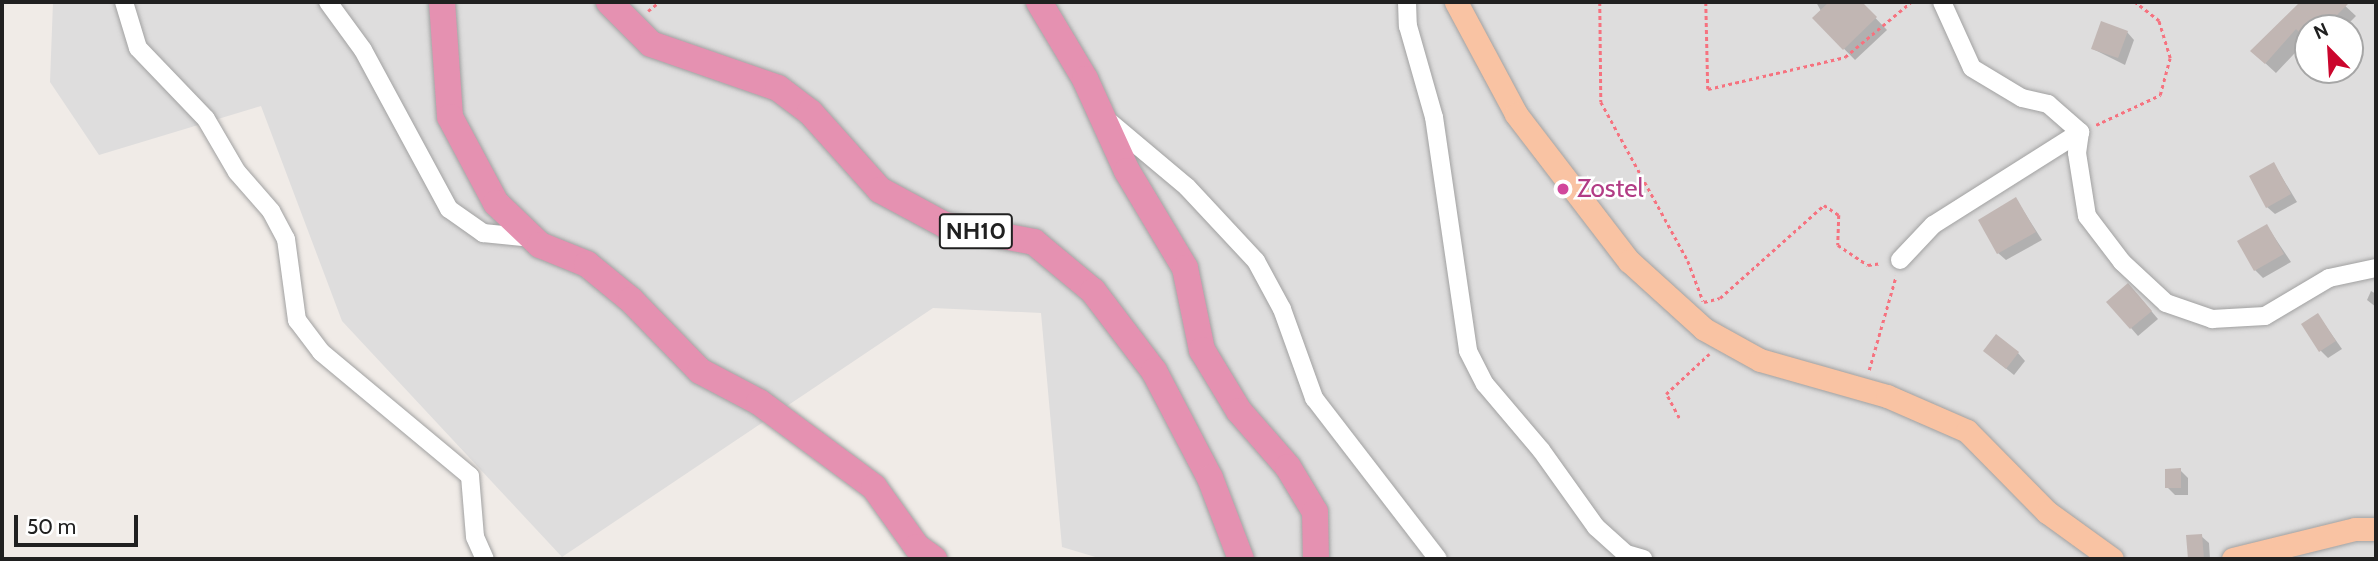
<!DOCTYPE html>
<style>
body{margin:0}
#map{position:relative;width:2378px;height:561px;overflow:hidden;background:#f0ebe7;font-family:Cabin,sans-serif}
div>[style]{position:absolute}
.residential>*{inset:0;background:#dedddd}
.shadow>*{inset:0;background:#0003}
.building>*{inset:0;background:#c1b6b3}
.path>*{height:2.5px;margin-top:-1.25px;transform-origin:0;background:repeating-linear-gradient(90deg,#f6727f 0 3.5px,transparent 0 7px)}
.roads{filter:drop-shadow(0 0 2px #a1a1a1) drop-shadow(0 0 2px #a1a1a1)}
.minor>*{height:18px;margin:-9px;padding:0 9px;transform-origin:9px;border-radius:9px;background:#fff}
.major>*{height:23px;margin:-11.5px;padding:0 11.5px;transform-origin:11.5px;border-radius:11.5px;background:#f9c3a3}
.highway>*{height:26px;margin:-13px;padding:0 13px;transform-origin:13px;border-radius:13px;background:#e591b1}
.dots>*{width:19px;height:19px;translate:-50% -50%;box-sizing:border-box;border:4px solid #fff;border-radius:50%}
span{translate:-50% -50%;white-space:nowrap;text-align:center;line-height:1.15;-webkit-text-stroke:5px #fff;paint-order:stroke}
.shield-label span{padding:2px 5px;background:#fff;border:2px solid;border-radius:5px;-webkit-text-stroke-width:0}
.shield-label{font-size:24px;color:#202020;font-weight:700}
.hotel-label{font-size:26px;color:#b23c85}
.left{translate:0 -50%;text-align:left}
.frame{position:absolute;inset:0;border:4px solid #202020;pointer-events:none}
.north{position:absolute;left:2294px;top:14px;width:70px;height:70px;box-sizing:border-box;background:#fff;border:2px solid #a6a6a6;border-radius:50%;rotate:336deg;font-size:19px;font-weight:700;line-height:28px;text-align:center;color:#202020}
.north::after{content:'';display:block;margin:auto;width:24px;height:32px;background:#cb062d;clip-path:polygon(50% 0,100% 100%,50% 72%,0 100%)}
.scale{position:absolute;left:14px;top:515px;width:124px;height:32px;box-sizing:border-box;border:4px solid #202020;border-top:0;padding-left:9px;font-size:21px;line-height:24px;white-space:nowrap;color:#202020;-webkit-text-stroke:5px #fff;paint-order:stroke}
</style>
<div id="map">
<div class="residential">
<i style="clip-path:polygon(evenodd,53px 2px,2376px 2px,2376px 559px,1102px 559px,1062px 547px,1041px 313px,933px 308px,562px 557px,342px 321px,261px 106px,99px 155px,50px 82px,53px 2px,2308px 28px,2350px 28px,2350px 70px,2308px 70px,2308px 28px)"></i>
</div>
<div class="shadow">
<i style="clip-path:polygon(1816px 2px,1860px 2px,1887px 30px,1855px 60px,1814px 18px,1821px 11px)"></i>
<i style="clip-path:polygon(2302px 2px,2341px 2px,2356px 16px,2344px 28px,2308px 28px,2308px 39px,2276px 73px,2252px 51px)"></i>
<i style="clip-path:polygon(2127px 32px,2134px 40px,2125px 65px,2093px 49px)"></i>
<i style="clip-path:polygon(2274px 164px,2297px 202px,2275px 214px,2267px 207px)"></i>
<i style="clip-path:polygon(2016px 199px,2042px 240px,2006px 260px,1998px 253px)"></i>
<i style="clip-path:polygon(2267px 226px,2291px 262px,2263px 278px,2255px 270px)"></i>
<i style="clip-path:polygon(2371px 291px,2376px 294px,2376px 307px,2367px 300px)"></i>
<i style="clip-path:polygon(2136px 293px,2158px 319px,2138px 336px,2131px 328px)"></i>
<i style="clip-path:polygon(2318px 315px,2342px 349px,2328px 358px,2321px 351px)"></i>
<i style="clip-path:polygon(2018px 353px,2025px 361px,2014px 375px,1993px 358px)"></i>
<i style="clip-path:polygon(2180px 470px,2188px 478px,2188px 495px,2175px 495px,2167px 487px)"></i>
<i style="clip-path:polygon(2201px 536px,2209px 543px,2210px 559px,2190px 559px,2188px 537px)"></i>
</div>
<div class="building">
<i style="clip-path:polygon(1829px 2px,1862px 2px,1877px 17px,1843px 50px,1812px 18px)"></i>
<i style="clip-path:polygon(2300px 2px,2350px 2px,2324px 28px,2308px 28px,2308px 41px,2296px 29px,2265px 64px,2250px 51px)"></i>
<i style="clip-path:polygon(2101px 21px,2128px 31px,2118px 58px,2091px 49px)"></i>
<i style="clip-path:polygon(2274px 162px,2291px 194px,2266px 208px,2249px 176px)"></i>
<i style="clip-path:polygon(2016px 197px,2036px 232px,1997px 254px,1978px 220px)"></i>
<i style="clip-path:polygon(2267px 224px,2284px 254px,2254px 271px,2237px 241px)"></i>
<i style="clip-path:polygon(2128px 283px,2152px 311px,2130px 329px,2106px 302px)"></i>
<i style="clip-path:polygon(2318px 313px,2336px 341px,2319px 352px,2301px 324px)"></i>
<i style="clip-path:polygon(1996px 334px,2019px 352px,2006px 369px,1983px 351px)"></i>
<i style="clip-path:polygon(2181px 468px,2181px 488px,2165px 488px,2165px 469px)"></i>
<i style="clip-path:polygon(2202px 534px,2204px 559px,2188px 559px,2186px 535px)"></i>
</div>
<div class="path">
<i style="left:1600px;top:2px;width:100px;rotate:89.4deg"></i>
<i style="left:1601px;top:102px;width:181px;rotate:61.3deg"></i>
<i style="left:1688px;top:261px;width:43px;rotate:69.4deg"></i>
<i style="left:1706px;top:2px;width:87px;rotate:88.7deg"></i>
<i style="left:1708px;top:89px;width:141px;rotate:-13.1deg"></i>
<i style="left:1845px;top:57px;width:86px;rotate:-39.8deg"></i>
<i style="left:648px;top:11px;width:14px;rotate:-39deg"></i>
<i style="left:2096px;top:125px;width:71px;rotate:-25.1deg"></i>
<i style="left:2160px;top:95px;width:38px;rotate:-75deg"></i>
<i style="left:2170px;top:58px;width:39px;rotate:-107deg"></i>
<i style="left:2159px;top:21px;width:31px;rotate:-142deg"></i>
<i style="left:1704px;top:302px;width:16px;rotate:-14deg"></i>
<i style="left:1720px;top:298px;width:140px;rotate:-41.8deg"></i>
<i style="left:1824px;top:205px;width:18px;rotate:34deg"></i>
<i style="left:1839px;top:215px;width:30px;rotate:92deg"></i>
<i style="left:1838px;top:245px;width:36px;rotate:34deg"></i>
<i style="left:1868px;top:265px;width:14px;rotate:-8deg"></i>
<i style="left:1869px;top:370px;width:98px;rotate:-74deg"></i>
<i style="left:1679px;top:418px;width:27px;rotate:-118deg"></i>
<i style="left:1666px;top:394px;width:59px;rotate:-42.9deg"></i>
</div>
<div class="roads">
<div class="minor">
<i style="left:124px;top:2px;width:48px;rotate:73.1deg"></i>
<i style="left:138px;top:48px;width:98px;rotate:46.2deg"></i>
<i style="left:206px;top:119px;width:61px;rotate:59.7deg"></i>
<i style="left:237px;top:172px;width:52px;rotate:48.9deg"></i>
<i style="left:271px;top:211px;width:32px;rotate:62deg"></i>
<i style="left:286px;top:239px;width:82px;rotate:82.3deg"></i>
<i style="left:297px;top:320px;width:40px;rotate:53deg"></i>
<i style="left:321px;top:352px;width:194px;rotate:39.8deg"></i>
<i style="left:470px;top:476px;width:61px;rotate:85.3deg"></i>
<i style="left:475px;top:537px;width:24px;rotate:66deg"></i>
<i style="left:328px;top:2px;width:59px;rotate:53.9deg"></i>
<i style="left:363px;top:50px;width:181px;rotate:61.6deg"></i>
<i style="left:449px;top:209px;width:42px;rotate:35.2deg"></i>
<i style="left:483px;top:233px;width:50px;rotate:5.7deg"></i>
<i style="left:1407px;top:2px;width:24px;rotate:88deg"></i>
<i style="left:1408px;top:26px;width:95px;rotate:74.1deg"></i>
<i style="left:1434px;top:117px;width:236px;rotate:81.7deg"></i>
<i style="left:1468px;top:351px;width:37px;rotate:63deg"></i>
<i style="left:1485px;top:384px;width:87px;rotate:49.7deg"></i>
<i style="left:1541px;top:450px;width:95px;rotate:54.5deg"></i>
<i style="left:1596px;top:527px;width:40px;rotate:42deg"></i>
<i style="left:1626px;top:554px;width:18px;rotate:16deg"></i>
<i style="left:1942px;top:2px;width:72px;rotate:65.6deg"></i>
<i style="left:1972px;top:68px;width:58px;rotate:31deg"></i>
<i style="left:2022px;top:98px;width:27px;rotate:13deg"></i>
<i style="left:2048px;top:104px;width:43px;rotate:41.2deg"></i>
<i style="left:2080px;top:132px;width:21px;rotate:98deg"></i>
<i style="left:2077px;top:153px;width:64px;rotate:81deg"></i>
<i style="left:2087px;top:216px;width:58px;rotate:52.7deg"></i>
<i style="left:2122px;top:262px;width:60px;rotate:43deg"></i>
<i style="left:2166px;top:303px;width:49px;rotate:19.2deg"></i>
<i style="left:2212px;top:319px;width:53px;rotate:-3.2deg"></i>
<i style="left:2265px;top:316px;width:74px;rotate:-30.7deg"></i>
<i style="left:2329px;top:278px;width:48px;rotate:-12deg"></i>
<i style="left:1106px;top:119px;width:106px;rotate:40deg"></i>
<i style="left:1187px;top:187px;width:101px;rotate:47deg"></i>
<i style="left:1256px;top:261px;width:55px;rotate:61.6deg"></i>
<i style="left:1282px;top:309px;width:95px;rotate:70.2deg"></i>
<i style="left:1314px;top:398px;width:203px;rotate:52.4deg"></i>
<i style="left:1900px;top:260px;width:48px;rotate:-46.7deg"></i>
<i style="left:1933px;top:225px;width:174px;rotate:-32.3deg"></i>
</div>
<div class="major">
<i style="left:1456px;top:2px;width:127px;rotate:61.8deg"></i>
<i style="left:1516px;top:114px;width:185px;rotate:52.5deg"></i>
<i style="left:1629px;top:261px;width:101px;rotate:42.2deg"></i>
<i style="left:1704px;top:329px;width:64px;rotate:29deg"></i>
<i style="left:1760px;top:360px;width:132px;rotate:15.8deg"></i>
<i style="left:1887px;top:396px;width:87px;rotate:23.6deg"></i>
<i style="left:1967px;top:431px;width:114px;rotate:45.4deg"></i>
<i style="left:2047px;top:512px;width:80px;rotate:35.9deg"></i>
<i style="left:2233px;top:559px;width:126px;rotate:-13.8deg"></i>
<i style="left:2355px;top:529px;width:21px"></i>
</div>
<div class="highway">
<i style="left:442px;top:2px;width:115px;rotate:86deg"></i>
<i style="left:450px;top:117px;width:98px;rotate:61.9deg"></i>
<i style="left:496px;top:203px;width:61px;rotate:43.7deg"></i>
<i style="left:540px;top:245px;width:51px;rotate:22deg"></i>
<i style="left:587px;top:264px;width:57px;rotate:39.3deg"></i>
<i style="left:631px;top:300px;width:99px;rotate:45.8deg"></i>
<i style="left:700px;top:371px;width:67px;rotate:27.7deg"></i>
<i style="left:759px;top:402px;width:143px;rotate:36.5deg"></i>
<i style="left:874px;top:487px;width:74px;rotate:54.4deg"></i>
<i style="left:917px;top:547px;width:21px;rotate:35deg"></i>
<i style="left:609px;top:2px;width:59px;rotate:45deg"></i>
<i style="left:651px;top:44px;width:134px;rotate:19.1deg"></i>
<i style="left:778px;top:88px;width:40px;rotate:37deg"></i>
<i style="left:810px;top:112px;width:105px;rotate:48.1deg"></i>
<i style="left:880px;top:190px;width:74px;rotate:28.3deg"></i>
<i style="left:945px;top:225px;width:91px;rotate:10.8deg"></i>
<i style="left:1034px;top:242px;width:77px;rotate:39.7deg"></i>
<i style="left:1093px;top:291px;width:101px;rotate:52.7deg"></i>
<i style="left:1154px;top:371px;width:121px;rotate:62.4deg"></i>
<i style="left:1210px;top:478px;width:87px;rotate:69.1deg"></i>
<i style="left:1039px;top:2px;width:90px;rotate:59.1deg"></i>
<i style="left:1085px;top:79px;width:101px;rotate:65.5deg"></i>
<i style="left:1127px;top:171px;width:113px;rotate:59.1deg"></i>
<i style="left:1185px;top:268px;width:84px;rotate:78.3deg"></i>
<i style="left:1202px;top:350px;width:71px;rotate:58.8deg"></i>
<i style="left:1239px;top:411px;width:74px;rotate:48.8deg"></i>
<i style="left:1288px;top:467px;width:52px;rotate:59deg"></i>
<i style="left:1315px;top:512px;width:47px;rotate:88.8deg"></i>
</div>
</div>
<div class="dots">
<i style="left:1563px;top:189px;background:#d1479c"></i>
</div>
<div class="shield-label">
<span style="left:976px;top:231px">NH10</span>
</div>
<div class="hotel-label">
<span class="left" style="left:1577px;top:189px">Zostel</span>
</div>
<div class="frame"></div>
<div class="north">N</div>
<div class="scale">50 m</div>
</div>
